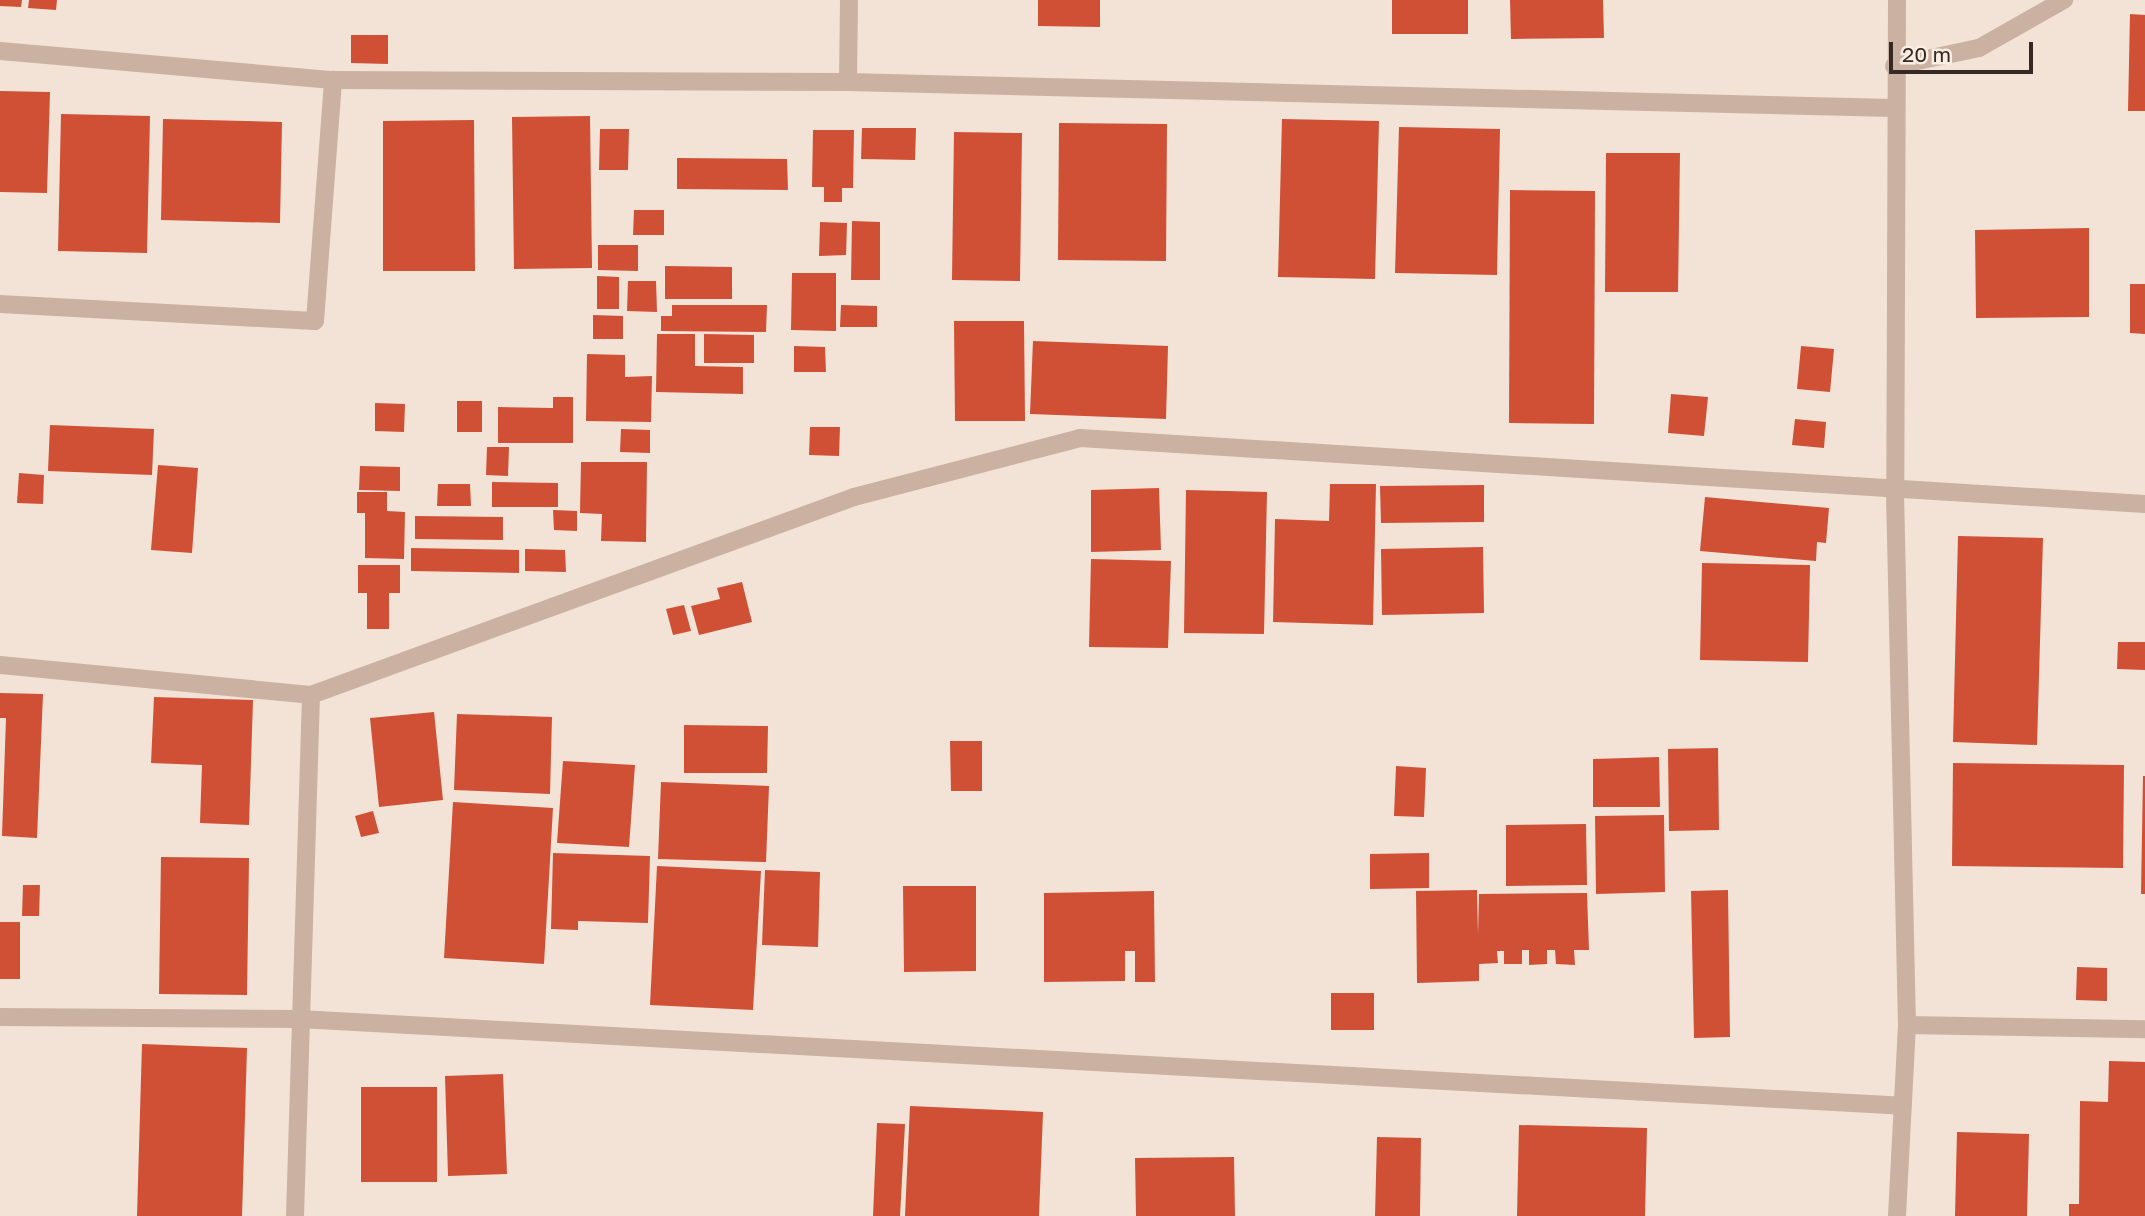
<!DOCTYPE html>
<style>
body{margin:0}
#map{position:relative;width:2145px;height:1216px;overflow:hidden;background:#f3e3d6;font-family:"Golos Text",sans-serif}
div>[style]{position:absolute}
.building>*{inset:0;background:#d05036}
.street>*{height:18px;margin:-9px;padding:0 9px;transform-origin:9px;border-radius:9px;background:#cbb1a1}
span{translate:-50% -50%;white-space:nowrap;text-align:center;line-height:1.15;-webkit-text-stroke:6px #faede2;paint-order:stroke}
.scale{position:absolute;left:1889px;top:42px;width:144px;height:32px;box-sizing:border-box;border:4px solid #352825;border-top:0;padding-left:9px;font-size:21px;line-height:24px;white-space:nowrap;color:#352825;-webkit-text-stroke:5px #faede2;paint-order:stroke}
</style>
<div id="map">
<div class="building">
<i style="clip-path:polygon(0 0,22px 0,21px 7px,0 6px)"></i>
<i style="clip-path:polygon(29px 0,57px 0,56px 10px,28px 8px)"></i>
<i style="clip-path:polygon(1038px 0,1100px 0,1100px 27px,1038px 26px)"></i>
<i style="clip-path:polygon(1392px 0,1468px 0,1468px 34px,1392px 34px)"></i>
<i style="clip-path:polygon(1510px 0,1603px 0,1604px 38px,1511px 39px)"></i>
<i style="clip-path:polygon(2130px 14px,2145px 15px,2145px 111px,2128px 111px)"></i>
<i style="clip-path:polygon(351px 35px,388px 35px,388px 64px,351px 63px)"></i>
<i style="clip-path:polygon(0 91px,50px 92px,47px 193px,0 192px)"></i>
<i style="clip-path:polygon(61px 114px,150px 116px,147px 253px,58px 251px)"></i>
<i style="clip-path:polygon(590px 116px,592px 268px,514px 269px,512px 117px)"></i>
<i style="clip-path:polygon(163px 119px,282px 122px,280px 223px,161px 220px)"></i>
<i style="clip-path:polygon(1282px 119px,1379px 121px,1375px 279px,1278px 277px)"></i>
<i style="clip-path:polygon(474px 120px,475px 271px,383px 271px,383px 121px)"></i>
<i style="clip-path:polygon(1059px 123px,1167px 124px,1166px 261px,1058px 260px)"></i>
<i style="clip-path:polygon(1399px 127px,1500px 129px,1497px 275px,1395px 273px)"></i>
<i style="clip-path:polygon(862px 128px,916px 128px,915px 160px,861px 159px)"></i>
<i style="clip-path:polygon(600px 129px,629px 129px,628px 170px,599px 170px)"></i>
<i style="clip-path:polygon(813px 130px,854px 130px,853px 188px,842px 188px,842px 202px,824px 202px,824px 187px,812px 187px)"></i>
<i style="clip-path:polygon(954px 132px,1022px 133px,1020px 281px,952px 280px)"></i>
<i style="clip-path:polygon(1606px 153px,1680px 153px,1678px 292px,1605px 292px)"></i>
<i style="clip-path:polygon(677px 158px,787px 159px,788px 190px,677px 189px)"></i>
<i style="clip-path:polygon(1510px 190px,1595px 191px,1594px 424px,1509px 423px)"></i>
<i style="clip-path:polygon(634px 210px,664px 210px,664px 235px,633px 235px)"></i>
<i style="clip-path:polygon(852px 221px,880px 222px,880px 280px,851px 280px)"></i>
<i style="clip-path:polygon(820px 222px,847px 223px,846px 255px,819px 256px)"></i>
<i style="clip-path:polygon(2089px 228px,2089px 317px,1976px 318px,1975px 230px)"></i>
<i style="clip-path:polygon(598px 245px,638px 245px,638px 271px,598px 270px)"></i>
<i style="clip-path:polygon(665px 266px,732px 267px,732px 299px,665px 299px)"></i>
<i style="clip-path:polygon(792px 273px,836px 273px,836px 331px,791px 330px)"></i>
<i style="clip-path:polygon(597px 276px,619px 277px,619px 309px,597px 309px)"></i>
<i style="clip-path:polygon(628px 281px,656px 281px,657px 312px,627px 311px)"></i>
<i style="clip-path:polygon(2130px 284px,2145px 284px,2145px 334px,2130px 333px)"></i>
<i style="clip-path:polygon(672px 305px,767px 305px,766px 332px,661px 331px,661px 316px,672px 316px)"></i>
<i style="clip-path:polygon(841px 305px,877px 306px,877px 327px,840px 327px)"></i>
<i style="clip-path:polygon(593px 315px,623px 316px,623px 339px,593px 339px)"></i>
<i style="clip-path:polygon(954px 321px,1024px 321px,1025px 421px,955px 421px)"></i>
<i style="clip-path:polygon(657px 334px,695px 334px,695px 366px,743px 367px,743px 394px,656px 392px)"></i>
<i style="clip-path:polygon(704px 334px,754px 335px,754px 363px,704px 363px)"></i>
<i style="clip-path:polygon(1033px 341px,1168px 346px,1166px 419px,1030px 414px)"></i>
<i style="clip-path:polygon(794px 346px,825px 347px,826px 372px,794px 372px)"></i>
<i style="clip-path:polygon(1801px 346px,1834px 349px,1830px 392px,1797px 389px)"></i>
<i style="clip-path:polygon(587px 354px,625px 355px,625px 377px,652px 376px,651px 422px,586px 421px)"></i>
<i style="clip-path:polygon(1671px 394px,1708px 397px,1704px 436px,1668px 433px)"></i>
<i style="clip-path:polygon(553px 397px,573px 397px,573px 443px,498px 443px,498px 407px,553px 408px)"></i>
<i style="clip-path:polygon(457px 401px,482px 401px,482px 432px,457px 432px)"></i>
<i style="clip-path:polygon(375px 403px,405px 404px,404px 432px,375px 431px)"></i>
<i style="clip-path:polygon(1795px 419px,1826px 422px,1824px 448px,1792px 445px)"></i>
<i style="clip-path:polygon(50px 425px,154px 429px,152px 475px,48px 471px)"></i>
<i style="clip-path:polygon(810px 427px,840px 427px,839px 456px,809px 455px)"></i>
<i style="clip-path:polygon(621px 429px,650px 430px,650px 453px,620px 452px)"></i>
<i style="clip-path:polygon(487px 447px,509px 447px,508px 476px,486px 475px)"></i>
<i style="clip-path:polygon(581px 462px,647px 462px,646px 542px,601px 541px,602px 514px,580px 513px)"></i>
<i style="clip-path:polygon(158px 465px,198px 468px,192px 553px,151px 550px)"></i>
<i style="clip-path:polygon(360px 466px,400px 467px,400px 491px,359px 490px)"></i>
<i style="clip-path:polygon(19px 473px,44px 475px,43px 504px,17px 503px)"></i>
<i style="clip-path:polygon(492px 482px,558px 483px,558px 507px,492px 507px)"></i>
<i style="clip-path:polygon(438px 484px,470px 484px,471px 506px,437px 506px)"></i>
<i style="clip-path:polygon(1330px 484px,1376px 484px,1373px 625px,1273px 622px,1275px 519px,1329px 521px)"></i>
<i style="clip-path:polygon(1484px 485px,1484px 522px,1381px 523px,1380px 486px)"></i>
<i style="clip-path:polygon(1159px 488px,1161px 550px,1091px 552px,1091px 490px)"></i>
<i style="clip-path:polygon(1186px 490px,1267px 492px,1264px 634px,1184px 633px)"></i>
<i style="clip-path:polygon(357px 492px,387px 492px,387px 511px,405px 512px,404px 559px,365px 558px,365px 513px,357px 513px)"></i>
<i style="clip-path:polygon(1705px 497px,1829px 508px,1826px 543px,1817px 542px,1816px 561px,1700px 551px)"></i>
<i style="clip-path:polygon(553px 510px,577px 511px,577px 531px,554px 530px)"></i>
<i style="clip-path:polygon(415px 516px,503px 517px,503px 540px,415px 539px)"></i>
<i style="clip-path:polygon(1958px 536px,2043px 538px,2037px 745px,1953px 742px)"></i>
<i style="clip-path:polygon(1483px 547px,1484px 613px,1382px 615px,1381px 549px)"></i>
<i style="clip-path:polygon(411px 548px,519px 550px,519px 573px,411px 571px)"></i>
<i style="clip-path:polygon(525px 549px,565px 550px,566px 572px,525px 571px)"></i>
<i style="clip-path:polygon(1091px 559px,1171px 561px,1168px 648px,1089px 647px)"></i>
<i style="clip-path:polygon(1702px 563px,1810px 565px,1808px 662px,1700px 660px)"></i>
<i style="clip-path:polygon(358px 565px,400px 565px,400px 593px,389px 593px,389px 629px,367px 629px,367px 593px,358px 593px)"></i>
<i style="clip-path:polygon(742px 582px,752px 622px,699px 635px,691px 606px,720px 599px,717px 588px)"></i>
<i style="clip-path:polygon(684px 605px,691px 631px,673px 635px,666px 609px)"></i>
<i style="clip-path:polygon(2118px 642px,2145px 642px,2145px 670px,2117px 669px)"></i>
<i style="clip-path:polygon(0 693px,43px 694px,37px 838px,2px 836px,6px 718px,0 718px)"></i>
<i style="clip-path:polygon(154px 697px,253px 700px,249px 825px,200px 823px,202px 765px,151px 763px)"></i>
<i style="clip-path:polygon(434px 712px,443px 800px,379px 807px,370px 718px)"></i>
<i style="clip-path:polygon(457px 714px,552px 717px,550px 794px,454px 790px)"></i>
<i style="clip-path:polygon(684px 725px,768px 726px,767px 773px,684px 773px)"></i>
<i style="clip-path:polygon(950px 741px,982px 741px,982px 791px,951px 791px)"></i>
<i style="clip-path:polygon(1718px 748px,1719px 830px,1669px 831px,1668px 749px)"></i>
<i style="clip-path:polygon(1659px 757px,1660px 807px,1593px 807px,1593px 759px)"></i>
<i style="clip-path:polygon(563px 761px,635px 765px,629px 847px,557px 843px)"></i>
<i style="clip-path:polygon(1953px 763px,2124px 765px,2123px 868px,1952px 866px)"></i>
<i style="clip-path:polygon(1396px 766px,1426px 768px,1424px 817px,1394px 816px)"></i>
<i style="clip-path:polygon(2143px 776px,2145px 776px,2145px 894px,2141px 894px)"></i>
<i style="clip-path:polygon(661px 782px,769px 786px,766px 862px,658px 859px)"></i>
<i style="clip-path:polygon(453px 802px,553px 808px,544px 964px,444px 958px)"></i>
<i style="clip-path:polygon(373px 811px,379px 833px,361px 837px,355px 816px)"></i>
<i style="clip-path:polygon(1664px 815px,1665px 892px,1596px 894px,1595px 816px)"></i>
<i style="clip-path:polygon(1586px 824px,1587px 885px,1506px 886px,1506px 825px)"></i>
<i style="clip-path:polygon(553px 853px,650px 856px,648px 923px,578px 921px,578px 930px,551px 929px)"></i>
<i style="clip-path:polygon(1429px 853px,1429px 888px,1370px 889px,1370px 854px)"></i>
<i style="clip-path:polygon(161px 857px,249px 858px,247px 995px,159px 994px)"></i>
<i style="clip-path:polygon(657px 866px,761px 871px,753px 1010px,650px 1005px)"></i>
<i style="clip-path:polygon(765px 870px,820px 872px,818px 947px,762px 945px)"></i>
<i style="clip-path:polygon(23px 885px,40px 885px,39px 916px,22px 916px)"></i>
<i style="clip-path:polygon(903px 886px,976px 886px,976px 971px,904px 972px)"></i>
<i style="clip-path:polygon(1477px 890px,1478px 935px,1479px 894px,1587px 893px,1589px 950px,1574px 950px,1575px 965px,1556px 964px,1555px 950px,1547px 950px,1547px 964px,1529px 965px,1529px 950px,1522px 950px,1522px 964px,1504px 964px,1504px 951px,1497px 951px,1498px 963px,1479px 964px,1479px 981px,1417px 983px,1416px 891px)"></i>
<i style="clip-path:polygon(1728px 890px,1730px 1037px,1694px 1038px,1691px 891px)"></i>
<i style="clip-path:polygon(1154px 891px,1155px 982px,1135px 982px,1135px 951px,1125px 951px,1125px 981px,1044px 982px,1044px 893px)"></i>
<i style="clip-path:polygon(0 922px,20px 922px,20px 979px,0 979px)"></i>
<i style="clip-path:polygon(2077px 967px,2107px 968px,2107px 1001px,2076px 1000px)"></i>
<i style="clip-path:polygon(1331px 993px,1374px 993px,1374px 1030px,1331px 1030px)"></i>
<i style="clip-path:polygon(142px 1044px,247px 1048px,242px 1216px,137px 1216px)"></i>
<i style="clip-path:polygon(2109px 1061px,2145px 1062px,2145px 1216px,2069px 1216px,2069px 1204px,2079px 1204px,2080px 1101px,2108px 1102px)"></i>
<i style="clip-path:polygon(503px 1074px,507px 1174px,448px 1176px,445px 1076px)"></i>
<i style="clip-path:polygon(361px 1087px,437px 1087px,437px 1182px,361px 1182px)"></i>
<i style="clip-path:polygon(910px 1106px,1043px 1112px,1039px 1216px,905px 1216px)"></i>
<i style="clip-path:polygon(877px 1123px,905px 1124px,900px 1216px,873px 1216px)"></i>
<i style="clip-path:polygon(1519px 1125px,1647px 1128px,1645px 1216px,1517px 1216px)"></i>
<i style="clip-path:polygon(1957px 1132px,2029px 1134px,2027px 1216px,1955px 1216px)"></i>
<i style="clip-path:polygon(1377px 1137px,1421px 1138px,1420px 1216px,1375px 1216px)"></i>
<i style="clip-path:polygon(1234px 1157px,1235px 1216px,1136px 1216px,1135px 1158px)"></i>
</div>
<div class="street">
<i style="left:1897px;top:0;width:493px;rotate:90.2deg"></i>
<i style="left:1895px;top:493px;width:532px;rotate:88.71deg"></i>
<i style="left:1907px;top:1025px;width:191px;rotate:93deg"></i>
<i style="left:0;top:51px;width:334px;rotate:5deg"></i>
<i style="left:333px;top:80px;width:515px;rotate:0.22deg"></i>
<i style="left:848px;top:82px;width:1045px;rotate:1.43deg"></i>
<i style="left:1894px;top:66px;width:87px;rotate:-12deg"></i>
<i style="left:1979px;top:48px;width:98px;rotate:-29.5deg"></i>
<i style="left:848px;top:82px;width:82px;rotate:-89.3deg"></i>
<i style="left:0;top:304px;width:315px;rotate:3.1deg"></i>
<i style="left:315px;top:321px;width:242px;rotate:-85.7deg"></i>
<i style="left:0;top:665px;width:312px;rotate:5.5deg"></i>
<i style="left:311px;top:695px;width:578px;rotate:-20.03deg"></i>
<i style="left:854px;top:497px;width:234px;rotate:-14.6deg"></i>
<i style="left:1080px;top:438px;width:1067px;rotate:3.55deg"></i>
<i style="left:0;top:1017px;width:299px;rotate:0.4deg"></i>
<i style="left:299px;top:1019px;width:1606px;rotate:3.1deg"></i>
<i style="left:1907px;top:1025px;width:238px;rotate:1deg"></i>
<i style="left:295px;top:1216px;width:521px;rotate:-88.24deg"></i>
</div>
<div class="scale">20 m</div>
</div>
